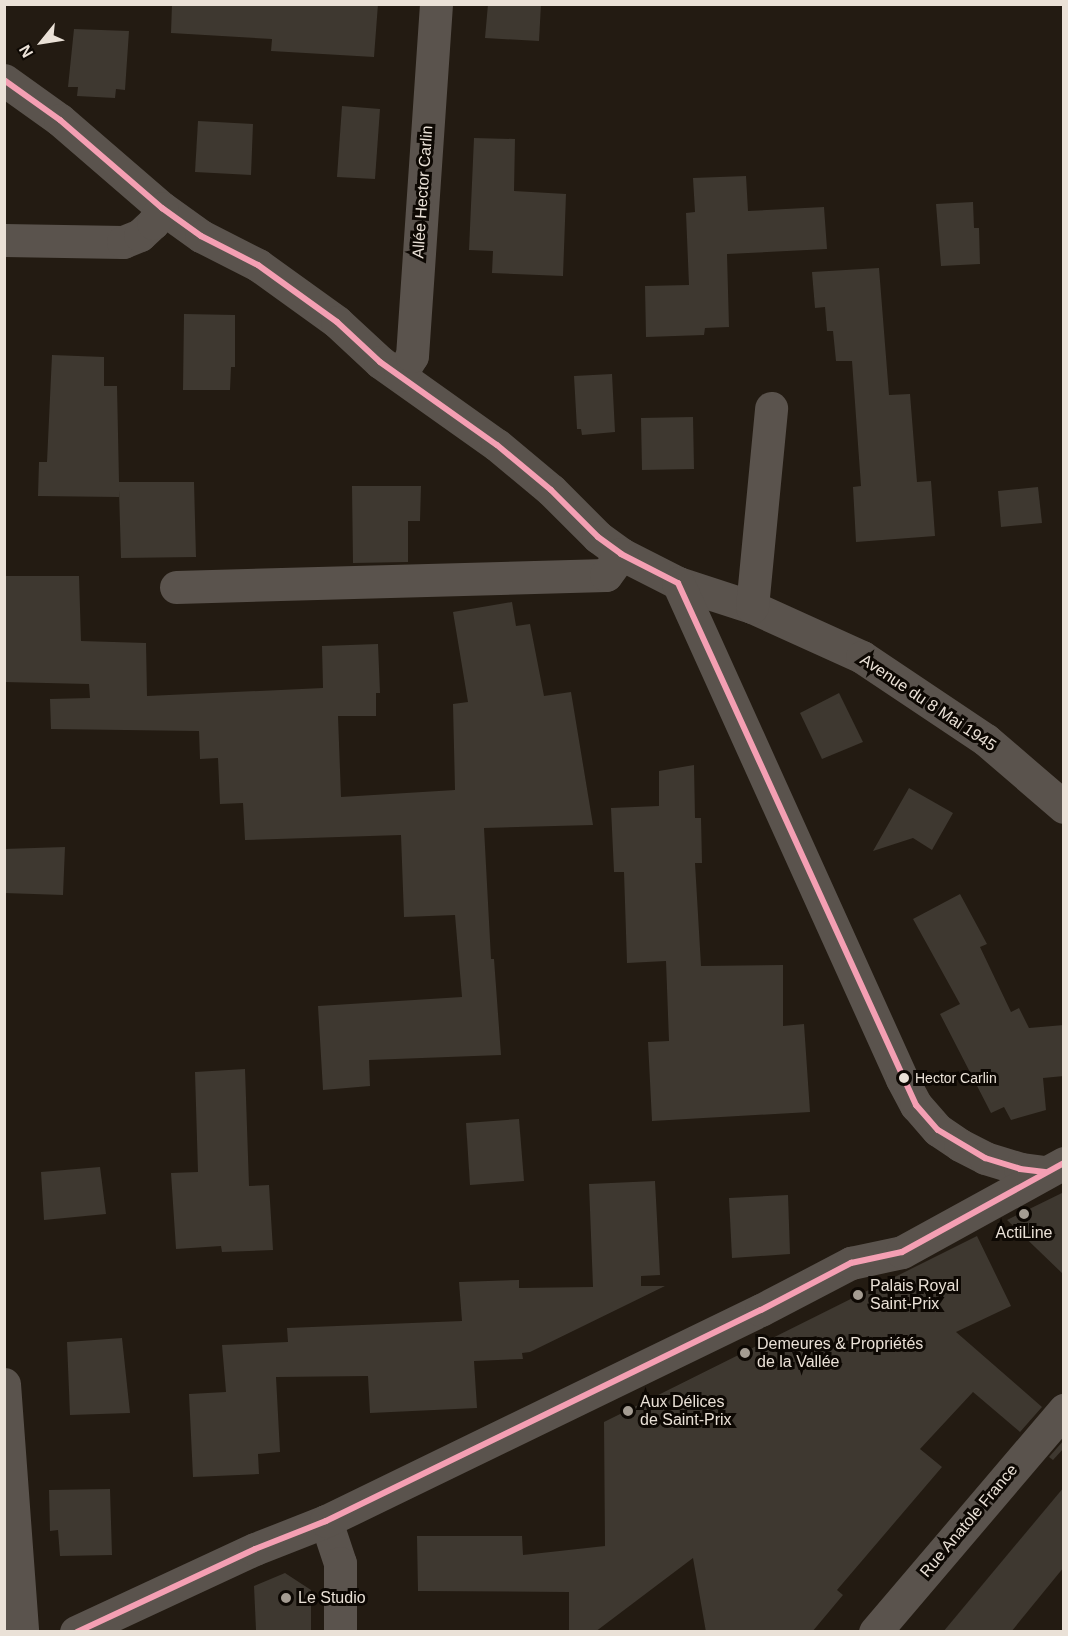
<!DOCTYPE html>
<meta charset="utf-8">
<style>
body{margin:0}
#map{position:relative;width:1068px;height:1636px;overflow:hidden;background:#231b12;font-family:Arial,sans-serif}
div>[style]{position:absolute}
.building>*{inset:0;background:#3e3830}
.minor>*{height:33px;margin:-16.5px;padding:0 16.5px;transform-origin:16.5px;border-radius:16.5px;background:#5a534d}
.bus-1>*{height:6px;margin:-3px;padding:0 3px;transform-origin:3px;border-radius:3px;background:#f49fb3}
.dots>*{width:16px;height:16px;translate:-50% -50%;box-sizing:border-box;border:3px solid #0d0803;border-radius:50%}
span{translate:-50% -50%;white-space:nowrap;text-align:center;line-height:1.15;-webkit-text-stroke:6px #0d0803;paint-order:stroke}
.bus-label{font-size:14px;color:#eae1d7}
.left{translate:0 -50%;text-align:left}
.street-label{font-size:16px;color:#eae1d7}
.poi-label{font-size:16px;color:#eae1d7}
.frame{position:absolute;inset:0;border:6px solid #eae1d7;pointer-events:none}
.north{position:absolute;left:12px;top:12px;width:60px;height:60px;-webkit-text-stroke:4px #0d0803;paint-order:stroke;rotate:240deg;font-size:16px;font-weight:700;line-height:24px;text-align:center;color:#eae1d7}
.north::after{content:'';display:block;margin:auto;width:21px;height:27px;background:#eae1d7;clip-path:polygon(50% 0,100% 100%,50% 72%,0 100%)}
</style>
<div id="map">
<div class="building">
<i style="clip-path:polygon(172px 4px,378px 4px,374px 57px,271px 51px,272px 39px,171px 33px)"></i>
<i style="clip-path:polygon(488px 4px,541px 4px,539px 41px,485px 38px)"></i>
<i style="clip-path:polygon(74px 29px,129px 31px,125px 90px,116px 89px,115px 98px,77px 96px,78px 87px,68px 87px)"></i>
<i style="clip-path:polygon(342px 106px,380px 109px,375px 179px,337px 177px)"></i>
<i style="clip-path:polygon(198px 121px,253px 124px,251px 175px,195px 172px)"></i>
<i style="clip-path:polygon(474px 138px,515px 139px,514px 191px,566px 194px,563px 276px,492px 273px,493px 251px,469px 250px)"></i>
<i style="clip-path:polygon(746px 176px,748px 211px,824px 207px,827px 249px,727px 254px,729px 327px,705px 328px,704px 335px,646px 337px,645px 286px,689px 285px,686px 213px,695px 212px,693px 178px)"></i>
<i style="clip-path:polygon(973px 202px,974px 228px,979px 228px,980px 264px,941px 266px,936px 204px)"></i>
<i style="clip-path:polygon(879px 268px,889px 395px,910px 394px,917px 482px,931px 481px,935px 536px,856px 542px,853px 487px,861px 486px,852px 361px,836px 361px,833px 331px,827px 331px,825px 307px,815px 308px,812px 272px)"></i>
<i style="clip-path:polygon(184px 314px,235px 315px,235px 367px,231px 367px,230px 390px,183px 390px)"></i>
<i style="clip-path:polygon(52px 355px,104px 357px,104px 386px,117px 386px,119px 482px,194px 482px,196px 557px,121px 558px,119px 490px,119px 497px,38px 496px,39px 462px,47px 462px)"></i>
<i style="clip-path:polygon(612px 374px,615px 432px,582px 435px,581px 429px,577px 429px,574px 376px)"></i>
<i style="clip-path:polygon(693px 417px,694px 469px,642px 470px,641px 418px)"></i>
<i style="clip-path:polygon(352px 486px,421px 486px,420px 521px,408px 521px,408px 562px,353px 563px)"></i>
<i style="clip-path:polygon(1038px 487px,1042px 523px,1001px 527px,998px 491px)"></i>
<i style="clip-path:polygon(4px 576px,79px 576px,81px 641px,146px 643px,147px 696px,323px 688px,322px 646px,378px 644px,380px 693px,376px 693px,376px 716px,338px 716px,341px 797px,455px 790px,453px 704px,468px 702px,453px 612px,512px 602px,516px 626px,530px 624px,544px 696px,571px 692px,593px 825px,484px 828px,491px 959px,494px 959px,501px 1055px,369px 1060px,370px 1086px,323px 1090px,318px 1006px,462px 997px,455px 915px,404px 917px,401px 835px,245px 840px,243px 803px,220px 804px,218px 758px,200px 759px,199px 731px,51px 729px,50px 699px,90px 698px,89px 684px,4px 682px)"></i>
<i style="clip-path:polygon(839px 693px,863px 742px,822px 759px,800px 713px)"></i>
<i style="clip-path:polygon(694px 765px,695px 818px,701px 818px,702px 863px,695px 863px,701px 966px,783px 965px,783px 1026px,804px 1024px,810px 1112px,652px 1121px,648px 1042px,669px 1041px,666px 961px,627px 963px,624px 872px,614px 872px,611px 808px,659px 806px,659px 771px)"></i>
<i style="clip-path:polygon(909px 788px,953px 813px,932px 850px,913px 838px,873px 851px)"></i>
<i style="clip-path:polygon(65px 847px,63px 895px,4px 893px,4px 849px)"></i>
<i style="clip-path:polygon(960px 894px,987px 944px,980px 947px,1011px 1012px,1019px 1008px,1029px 1028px,1064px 1025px,1064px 1076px,1043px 1078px,1046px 1110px,1011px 1120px,1004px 1107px,991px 1113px,940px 1014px,960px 1004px,913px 919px)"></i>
<i style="clip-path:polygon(245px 1069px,249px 1186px,269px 1185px,273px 1250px,222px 1252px,221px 1246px,176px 1249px,171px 1173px,198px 1172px,195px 1072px)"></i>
<i style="clip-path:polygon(519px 1119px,524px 1181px,470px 1185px,466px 1123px)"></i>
<i style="clip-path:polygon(100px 1167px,106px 1214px,44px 1220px,41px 1172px)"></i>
<i style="clip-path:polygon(655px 1181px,660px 1275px,641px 1276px,641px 1286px,665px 1286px,530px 1352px,522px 1353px,523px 1359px,474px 1361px,477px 1408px,370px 1413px,368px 1376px,276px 1377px,280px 1452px,258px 1454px,259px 1474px,193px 1477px,189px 1394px,226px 1392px,222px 1345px,288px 1342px,287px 1328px,462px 1321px,459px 1282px,519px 1280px,519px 1288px,593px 1287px,589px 1184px)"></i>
<i style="clip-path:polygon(1064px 1192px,1064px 1275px,1007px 1220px)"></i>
<i style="clip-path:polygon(788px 1195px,790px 1254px,732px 1258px,729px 1198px)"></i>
<i style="clip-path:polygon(977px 1236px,1011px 1306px,956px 1332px,1042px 1407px,1020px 1432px,973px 1392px,920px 1449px,942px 1467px,837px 1590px,843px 1595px,812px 1632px,706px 1632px,693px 1558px,595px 1632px,569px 1632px,569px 1592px,418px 1591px,417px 1536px,522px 1536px,523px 1555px,605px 1546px,604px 1422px)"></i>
<i style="clip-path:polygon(122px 1338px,130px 1413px,70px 1415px,67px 1342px)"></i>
<i style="clip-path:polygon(1064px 1440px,1064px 1448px,1053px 1460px,1049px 1457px)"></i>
<i style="clip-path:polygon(1064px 1487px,1064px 1567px,1011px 1632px,943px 1632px)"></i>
<i style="clip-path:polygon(110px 1489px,112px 1555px,60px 1556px,58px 1530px,50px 1531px,49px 1490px)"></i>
<i style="clip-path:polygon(285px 1573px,311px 1590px,311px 1631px,256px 1630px,254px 1586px)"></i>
</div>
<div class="minor">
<i style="left:4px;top:80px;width:69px;rotate:35.5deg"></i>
<i style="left:60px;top:120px;width:135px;rotate:40.8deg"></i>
<i style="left:162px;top:208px;width:48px;rotate:35.7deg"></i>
<i style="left:201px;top:236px;width:64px;rotate:27deg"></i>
<i style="left:258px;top:265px;width:97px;rotate:35.8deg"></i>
<i style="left:337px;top:322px;width:59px;rotate:42.9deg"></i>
<i style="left:380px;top:362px;width:143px;rotate:35.4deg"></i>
<i style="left:497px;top:445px;width:70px;rotate:39.8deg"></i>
<i style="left:551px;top:490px;width:66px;rotate:45deg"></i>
<i style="left:598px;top:537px;width:29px;rotate:36deg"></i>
<i style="left:621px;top:554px;width:64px;rotate:27deg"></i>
<i style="left:678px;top:583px;width:78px;rotate:18deg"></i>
<i style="left:752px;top:607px;width:121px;rotate:24.4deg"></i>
<i style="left:862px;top:657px;width:149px;rotate:33.8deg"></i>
<i style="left:986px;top:740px;width:103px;rotate:40.7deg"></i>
<i style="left:4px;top:240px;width:119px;rotate:1deg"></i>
<i style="left:123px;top:242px;width:18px;rotate:-22deg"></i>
<i style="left:140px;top:235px;width:18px;rotate:-43deg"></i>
<i style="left:153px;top:223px;width:17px;rotate:-59deg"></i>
<i style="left:400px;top:375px;width:22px;rotate:-58deg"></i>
<i style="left:412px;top:356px;width:353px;rotate:-86.1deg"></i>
<i style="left:678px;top:583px;width:544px;rotate:65.7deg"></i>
<i style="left:902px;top:1079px;width:30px;rotate:62deg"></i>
<i style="left:916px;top:1105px;width:33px;rotate:49deg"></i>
<i style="left:938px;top:1130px;width:27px;rotate:34deg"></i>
<i style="left:960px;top:1145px;width:28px;rotate:27deg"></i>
<i style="left:985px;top:1158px;width:37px;rotate:17deg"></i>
<i style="left:1020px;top:1169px;width:25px;rotate:7deg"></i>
<i style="left:176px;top:587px;width:430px;rotate:-1.6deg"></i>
<i style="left:606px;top:575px;width:26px;rotate:-54deg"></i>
<i style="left:752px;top:607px;width:200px;rotate:-84.5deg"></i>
<i style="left:4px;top:1384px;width:249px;rotate:85.8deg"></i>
<i style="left:326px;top:1521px;width:44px;rotate:71.6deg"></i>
<i style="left:340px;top:1563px;width:69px;rotate:90deg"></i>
<i style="left:76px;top:1632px;width:197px;rotate:-24.9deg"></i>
<i style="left:255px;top:1549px;width:76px;rotate:-21.5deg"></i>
<i style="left:326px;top:1521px;width:483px;rotate:-25.9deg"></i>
<i style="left:761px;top:1310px;width:102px;rotate:-27.6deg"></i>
<i style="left:851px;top:1263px;width:52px;rotate:-12.2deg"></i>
<i style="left:902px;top:1252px;width:185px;rotate:-28.8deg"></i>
<i style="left:875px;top:1632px;width:292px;rotate:-49.6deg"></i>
</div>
<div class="bus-1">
<i style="left:4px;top:80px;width:69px;rotate:35.5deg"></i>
<i style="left:60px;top:120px;width:135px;rotate:40.8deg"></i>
<i style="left:162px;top:208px;width:48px;rotate:35.7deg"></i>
<i style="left:201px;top:236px;width:64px;rotate:27deg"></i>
<i style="left:258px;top:265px;width:97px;rotate:35.8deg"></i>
<i style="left:337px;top:322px;width:59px;rotate:42.9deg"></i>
<i style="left:380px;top:362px;width:143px;rotate:35.4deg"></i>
<i style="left:497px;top:445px;width:70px;rotate:39.8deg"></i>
<i style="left:551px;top:490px;width:66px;rotate:45deg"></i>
<i style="left:598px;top:537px;width:29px;rotate:36deg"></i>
<i style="left:621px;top:554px;width:64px;rotate:27deg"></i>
<i style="left:678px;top:583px;width:574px;rotate:65.49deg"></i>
<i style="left:916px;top:1105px;width:33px;rotate:49deg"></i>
<i style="left:938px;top:1130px;width:55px;rotate:30.8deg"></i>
<i style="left:985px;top:1158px;width:37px;rotate:17deg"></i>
<i style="left:1020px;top:1169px;width:25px;rotate:7deg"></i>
<i style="left:77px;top:1632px;width:196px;rotate:-25deg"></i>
<i style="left:255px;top:1549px;width:76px;rotate:-21.5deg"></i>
<i style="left:326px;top:1521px;width:483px;rotate:-25.9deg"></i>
<i style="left:761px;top:1310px;width:102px;rotate:-27.6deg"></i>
<i style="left:851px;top:1263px;width:52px;rotate:-12.2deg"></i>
<i style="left:902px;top:1252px;width:185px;rotate:-28.8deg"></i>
</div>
<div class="dots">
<i style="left:904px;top:1078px;background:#eae1d7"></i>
<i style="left:1024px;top:1214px;background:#a49c92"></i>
<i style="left:858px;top:1295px;background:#a49c92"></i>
<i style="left:745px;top:1353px;background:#a49c92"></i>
<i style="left:628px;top:1411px;background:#a49c92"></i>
<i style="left:286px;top:1598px;background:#a49c92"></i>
</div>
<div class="bus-label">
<span class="left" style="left:915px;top:1078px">Hector Carlin</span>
</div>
<div class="street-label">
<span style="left:423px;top:192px;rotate:-86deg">Allée Hector Carlin</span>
<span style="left:928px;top:703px;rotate:34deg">Avenue du 8 Mai 1945</span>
<span style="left:969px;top:1521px;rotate:-50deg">Rue Anatole France</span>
</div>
<div class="poi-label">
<span style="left:1024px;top:1233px">ActiLine</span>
<span class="left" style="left:870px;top:1295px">Palais Royal<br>Saint-Prix</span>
<span class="left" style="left:757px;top:1353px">Demeures &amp; Propriétés<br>de la Vallée</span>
<span class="left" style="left:640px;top:1411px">Aux Délices<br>de Saint-Prix</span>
<span class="left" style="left:298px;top:1598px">Le Studio</span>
</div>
<div class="frame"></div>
<div class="north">N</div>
</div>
